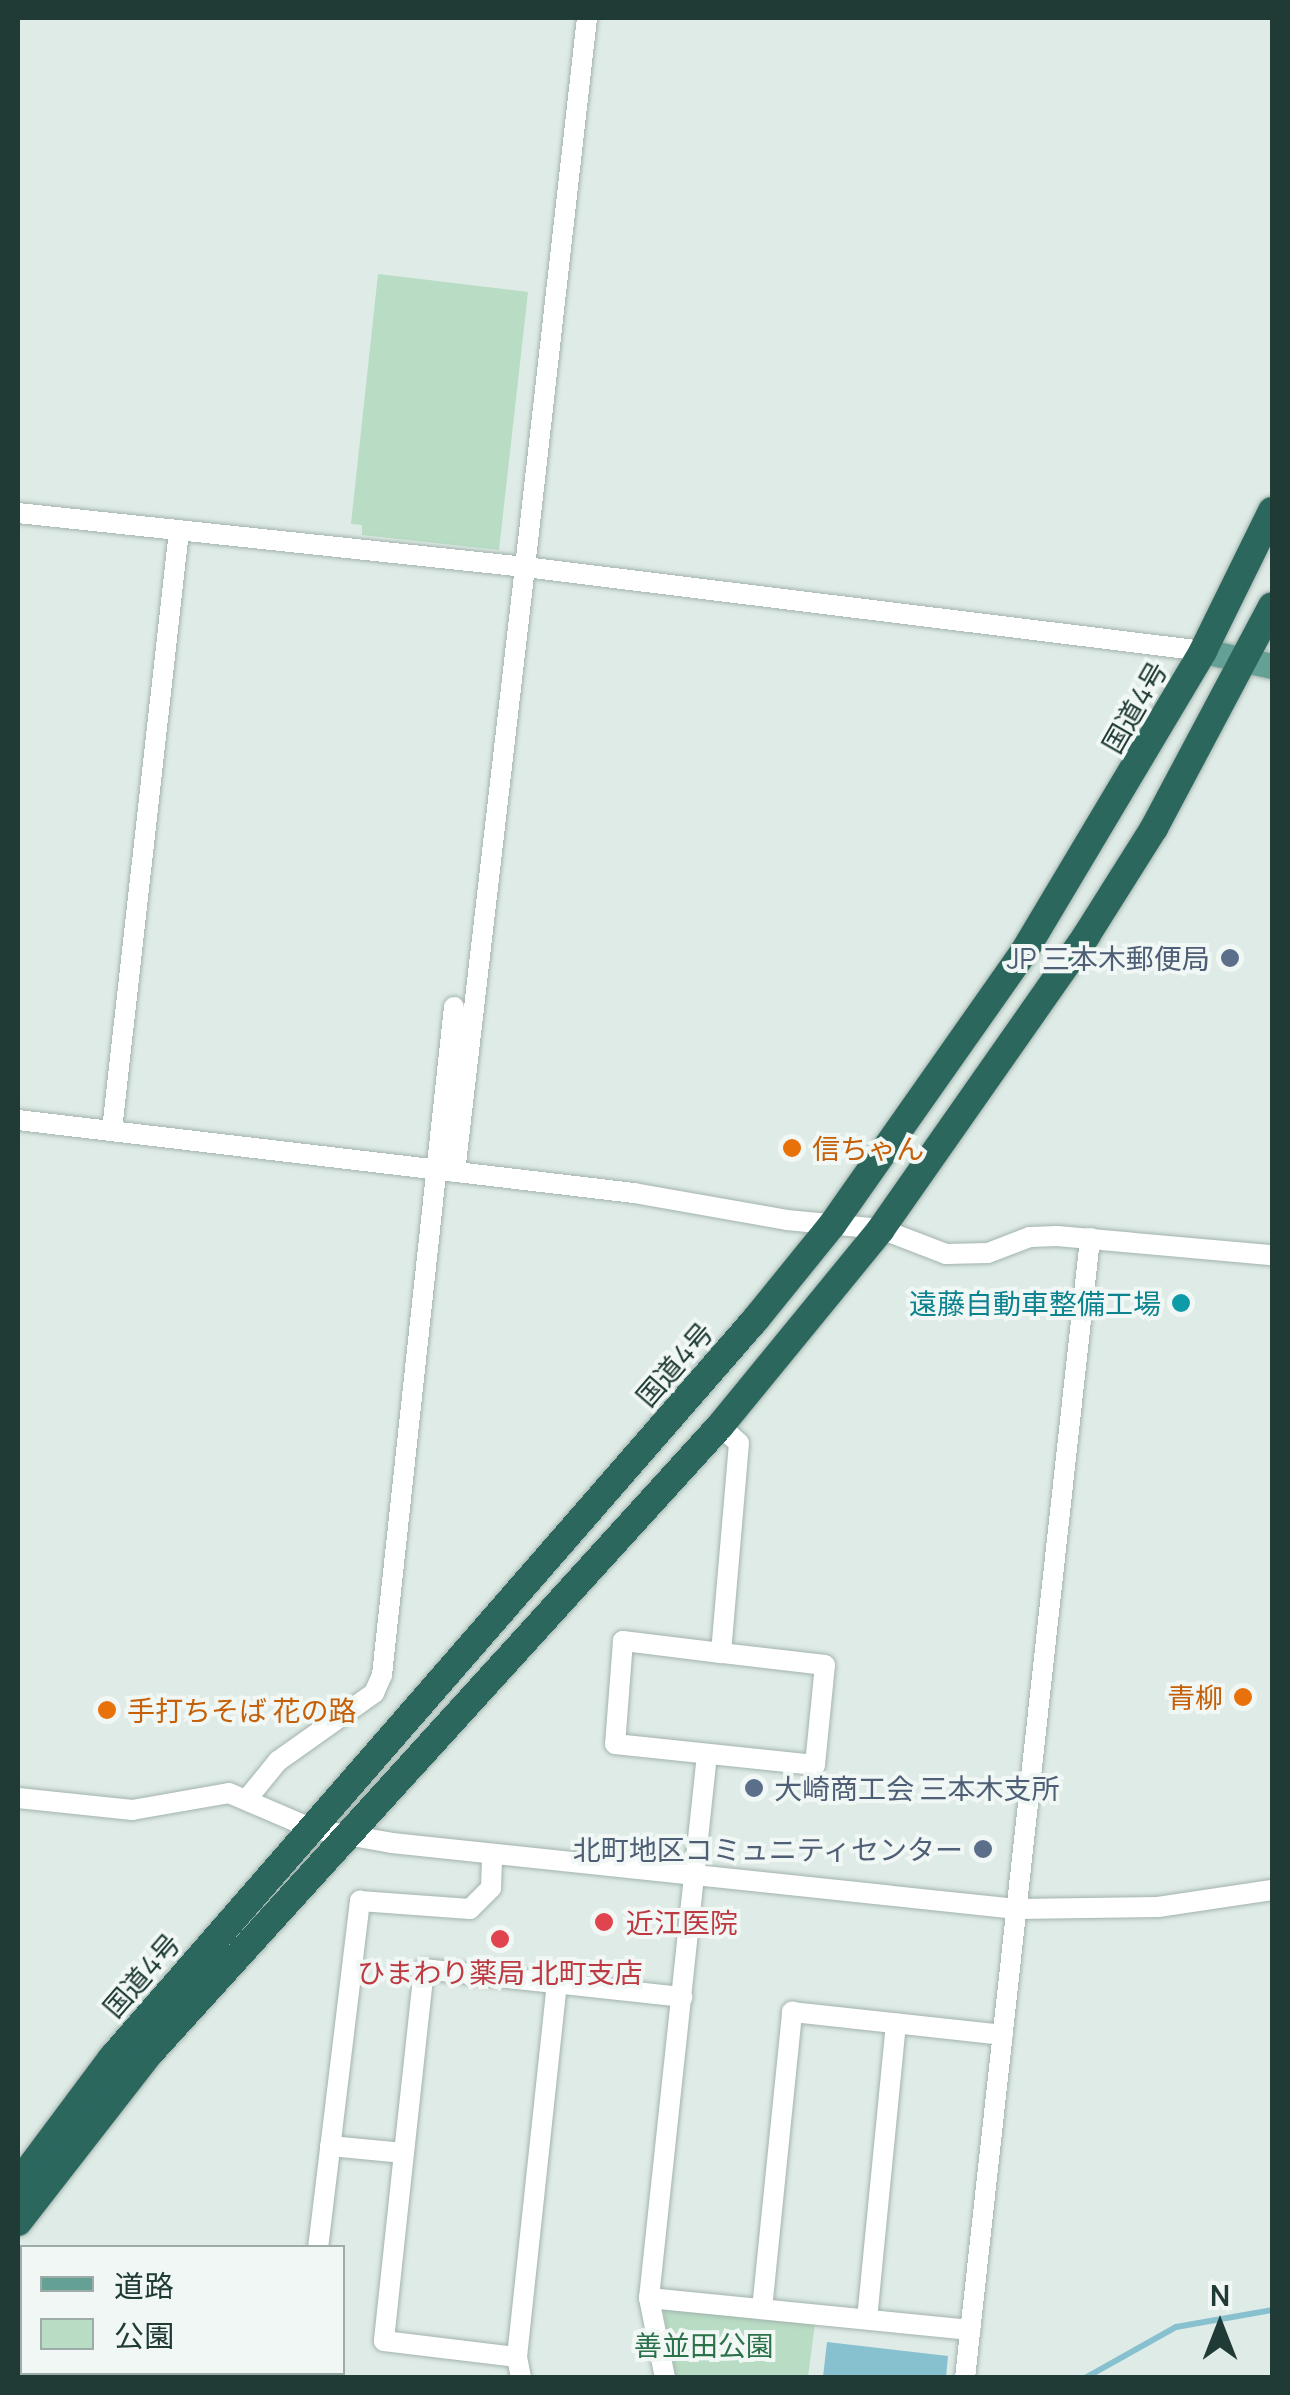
<!DOCTYPE html>
<meta charset="utf-8">
<style>
body{margin:0}
#map{position:relative;width:1290px;height:2395px;overflow:hidden;background:#dfebe6;font-family:Manrope,"Noto Sans JP",sans-serif}
div>[style]{position:absolute}
.green>*{inset:0;background:#b8dcc4}
.water>*{inset:0;background:#87c1d0}
.stream>*{height:6px;margin:-3px;padding:0 3px;transform-origin:3px;border-radius:3px;background:#87c1d0}
.roads{filter:drop-shadow(0 0 2px #a2b3ad) drop-shadow(0 0 2px #a2b3ad)}
.minor>*{height:20px;margin:-10px;padding:0 10px;transform-origin:10px;border-radius:10px;background:#fff}
.major>*{height:25px;margin:-12.5px;padding:0 12.5px;transform-origin:12.5px;border-radius:12.5px;background:#64a094}
.highway>*{height:28px;margin:-14px;padding:0 14px;transform-origin:14px;border-radius:14px;background:#2c675e}
.dots>*{width:28px;height:28px;translate:-50% -50%;box-sizing:border-box;border:5px solid #f0f7f4;border-radius:50%}
span{translate:-50% -50%;white-space:nowrap;text-align:center;line-height:1.15;-webkit-text-stroke:8px #f0f7f4;paint-order:stroke}
.street-label{font-size:28px;color:#203b35}
.service-label{font-size:28px;color:#4e5e75}
.right{translate:-100% -50%;text-align:right}
.left{translate:0 -50%;text-align:left}
.food-label{font-size:28px;color:#c56008}
.culture-label{font-size:28px;color:#0d838f}
.health-label{font-size:28px;color:#be3a42}
.park-label{font-size:28px;color:#2b724a}
.frame{position:absolute;inset:0;border:20px solid #203b35;pointer-events:none}
.legend{position:absolute;left:20px;top:2245px;width:325px;height:130px;box-sizing:border-box;background:#f0f7f4;border:2px solid #9daca8;margin:0;padding:12px 18px;list-style:none;font-size:30px;color:#203b35}
.legend li{display:flex;align-items:center;gap:20px;height:50px}
.legend b{width:50px;border:2px solid #9daca8}
.north{position:absolute;left:1170px;top:2275px;width:100px;height:100px;-webkit-text-stroke:8px #f0f7f4;paint-order:stroke;rotate:0deg;font-size:28px;font-weight:700;line-height:40px;text-align:center;color:#203b35}
.north::after{content:'';display:block;margin:auto;width:35px;height:45px;background:#203b35;clip-path:polygon(50% 0,100% 100%,50% 72%,0 100%)}
</style>
<div id="map">
<div class="green">
<i style="clip-path:polygon(378px 274px,528px 292px,499px 550px,362px 535px,362px 525px,351px 524px)"></i>
<i style="clip-path:polygon(663px 2308px,815px 2323px,808px 2377px,676px 2377px)"></i>
</div>
<div class="water">
<i style="clip-path:polygon(827px 2342px,948px 2356px,946px 2377px,823px 2377px)"></i>
</div>
<div class="stream">
<i style="left:1085px;top:2378px;width:104px;rotate:-29.3deg"></i>
<i style="left:1176px;top:2327px;width:97px;rotate:-10deg"></i>
</div>
<div class="roads">
<div class="minor">
<i style="left:587px;top:18px;width:552px;rotate:96.44deg"></i>
<i style="left:525px;top:567px;width:683px;rotate:7.06deg"></i>
<i style="left:18px;top:513px;width:510px;rotate:6.08deg"></i>
<i style="left:525px;top:567px;width:609px;rotate:96.6deg"></i>
<i style="left:18px;top:1120px;width:620px;rotate:6.76deg"></i>
<i style="left:634px;top:1193px;width:155px;rotate:10deg"></i>
<i style="left:787px;top:1220px;width:94px;rotate:5.5deg"></i>
<i style="left:881px;top:1229px;width:70px;rotate:21deg"></i>
<i style="left:946px;top:1254px;width:42px;rotate:-1.4deg"></i>
<i style="left:988px;top:1253px;width:45px;rotate:-20.9deg"></i>
<i style="left:1030px;top:1237px;width:27px;rotate:-2deg"></i>
<i style="left:1057px;top:1236px;width:216px;rotate:5.1deg"></i>
<i style="left:112px;top:1130px;width:603px;rotate:-83.62deg"></i>
<i style="left:720px;top:1426px;width:25px;rotate:42deg"></i>
<i style="left:739px;top:1443px;width:211px;rotate:94.9deg"></i>
<i style="left:721px;top:1653px;width:99px;rotate:-173deg"></i>
<i style="left:623px;top:1641px;width:103px;rotate:94.4deg"></i>
<i style="left:615px;top:1744px;width:201px;rotate:6deg"></i>
<i style="left:815px;top:1765px;width:100px;rotate:-84.3deg"></i>
<i style="left:825px;top:1665px;width:105px;rotate:-173.4deg"></i>
<i style="left:18px;top:1798px;width:115px;rotate:6deg"></i>
<i style="left:132px;top:1810px;width:98px;rotate:-9.9deg"></i>
<i style="left:229px;top:1793px;width:91px;rotate:23.2deg"></i>
<i style="left:313px;top:1829px;width:80px;rotate:10deg"></i>
<i style="left:392px;top:1843px;width:628px;rotate:6.03deg"></i>
<i style="left:1017px;top:1909px;width:141px;rotate:-0.8deg"></i>
<i style="left:1158px;top:1907px;width:115px;rotate:-8.5deg"></i>
<i style="left:247px;top:1799px;width:49px;rotate:-50.8deg"></i>
<i style="left:278px;top:1761px;width:118px;rotate:-35.3deg"></i>
<i style="left:374px;top:1693px;width:20px;rotate:-66deg"></i>
<i style="left:382px;top:1675px;width:672px;rotate:-83.85deg"></i>
<i style="left:330px;top:2146px;width:74px;rotate:5.4deg"></i>
<i style="left:404px;top:2153px;width:189px;rotate:96.1deg"></i>
<i style="left:384px;top:2341px;width:134px;rotate:6.9deg"></i>
<i style="left:517px;top:2357px;width:21px;rotate:79deg"></i>
<i style="left:404px;top:2153px;width:185px;rotate:-83.8deg"></i>
<i style="left:424px;top:1969px;width:260px;rotate:6.2deg"></i>
<i style="left:318px;top:2248px;width:350px;rotate:-83.1deg"></i>
<i style="left:360px;top:1901px;width:110px;rotate:4.2deg"></i>
<i style="left:470px;top:1909px;width:30px;rotate:-45deg"></i>
<i style="left:491px;top:1888px;width:33px;rotate:-88deg"></i>
<i style="left:649px;top:2298px;width:323px;rotate:5.7deg"></i>
<i style="left:762px;top:2309px;width:299px;rotate:-84.2deg"></i>
<i style="left:792px;top:2012px;width:212px;rotate:6.2deg"></i>
<i style="left:867px;top:2319px;width:297px;rotate:-84.4deg"></i>
<i style="left:18px;top:2357px;width:4px;rotate:14deg"></i>
<i style="left:517px;top:2357px;width:375px;rotate:-83.9deg"></i>
<i style="left:154px;top:2372px;width:40px;rotate:7.1deg"></i>
<i style="left:303px;top:2378px;width:6px;rotate:-81deg"></i>
<i style="left:665px;top:2378px;width:82px;rotate:-101.3deg"></i>
<i style="left:649px;top:2298px;width:547px;rotate:-83.91deg"></i>
<i style="left:965px;top:2378px;width:1147px;rotate:-83.74deg"></i>
</div>
<div class="major">
<i style="left:1203px;top:651px;width:71px;rotate:12.3deg"></i>
</div>
<div class="highway">
<i style="left:18px;top:2184px;width:157px;rotate:-53.3deg"></i>
<i style="left:112px;top:2058px;width:979px;rotate:-48.94deg"></i>
<i style="left:755px;top:1320px;width:122px;rotate:-51deg"></i>
<i style="left:832px;top:1225px;width:336px;rotate:-54.9deg"></i>
<i style="left:1025px;top:950px;width:348px;rotate:-59.2deg"></i>
<i style="left:1203px;top:651px;width:156px;rotate:-63.8deg"></i>
<i style="left:18px;top:2222px;width:212px;rotate:-52.1deg"></i>
<i style="left:148px;top:2055px;width:850px;rotate:-47.72deg"></i>
<i style="left:720px;top:1426px;width:254px;rotate:-50.7deg"></i>
<i style="left:881px;top:1229px;width:358px;rotate:-55deg"></i>
<i style="left:1086px;top:936px;width:128px;rotate:-57.8deg"></i>
<i style="left:1154px;top:828px;width:251px;rotate:-62deg"></i>
</div>
</div>
<div class="dots">
<i style="left:1230px;top:958px;background:#5c6f8a"></i>
<i style="left:792px;top:1148px;background:#e8710a"></i>
<i style="left:1181px;top:1303px;background:#0f9aa8"></i>
<i style="left:1243px;top:1697px;background:#e8710a"></i>
<i style="left:107px;top:1710px;background:#e8710a"></i>
<i style="left:754px;top:1788px;background:#5c6f8a"></i>
<i style="left:983px;top:1849px;background:#5c6f8a"></i>
<i style="left:604px;top:1922px;background:#e0444e"></i>
<i style="left:500px;top:1939px;background:#e0444e"></i>
</div>
<div class="street-label">
<span style="left:1134px;top:707px;rotate:-60deg">国道4号</span>
<span style="left:674px;top:1364px;rotate:-49deg">国道4号</span>
<span style="left:141px;top:1975px;rotate:-49deg">国道4号</span>
</div>
<div class="service-label">
<span class="right" style="left:1210px;top:958px">JP 三本木郵便局</span>
<span class="left" style="left:774px;top:1788px">大崎商工会 三本木支所</span>
<span class="right" style="left:963px;top:1849px">北町地区コミュニティセンター</span>
</div>
<div class="food-label">
<span class="left" style="left:812px;top:1148px">信ちゃん</span>
<span class="right" style="left:1223px;top:1697px">青柳</span>
<span class="left" style="left:127px;top:1710px">手打ちそば 花の路</span>
</div>
<div class="culture-label">
<span class="right" style="left:1161px;top:1303px">遠藤自動車整備工場</span>
</div>
<div class="health-label">
<span class="left" style="left:626px;top:1922px">近江医院</span>
<span style="left:500px;top:1972px">ひまわり薬局 北町支店</span>
</div>
<div class="park-label">
<span style="left:704px;top:2345px">善並田公園</span>
</div>
<div class="frame"></div>
<ul class="legend">
<li><b style="height:12px;background:#64a094"></b>道路</li>
<li><b style="height:28px;background:#b8dcc4"></b>公園</li>
</ul>
<div class="north">N</div>
</div>
